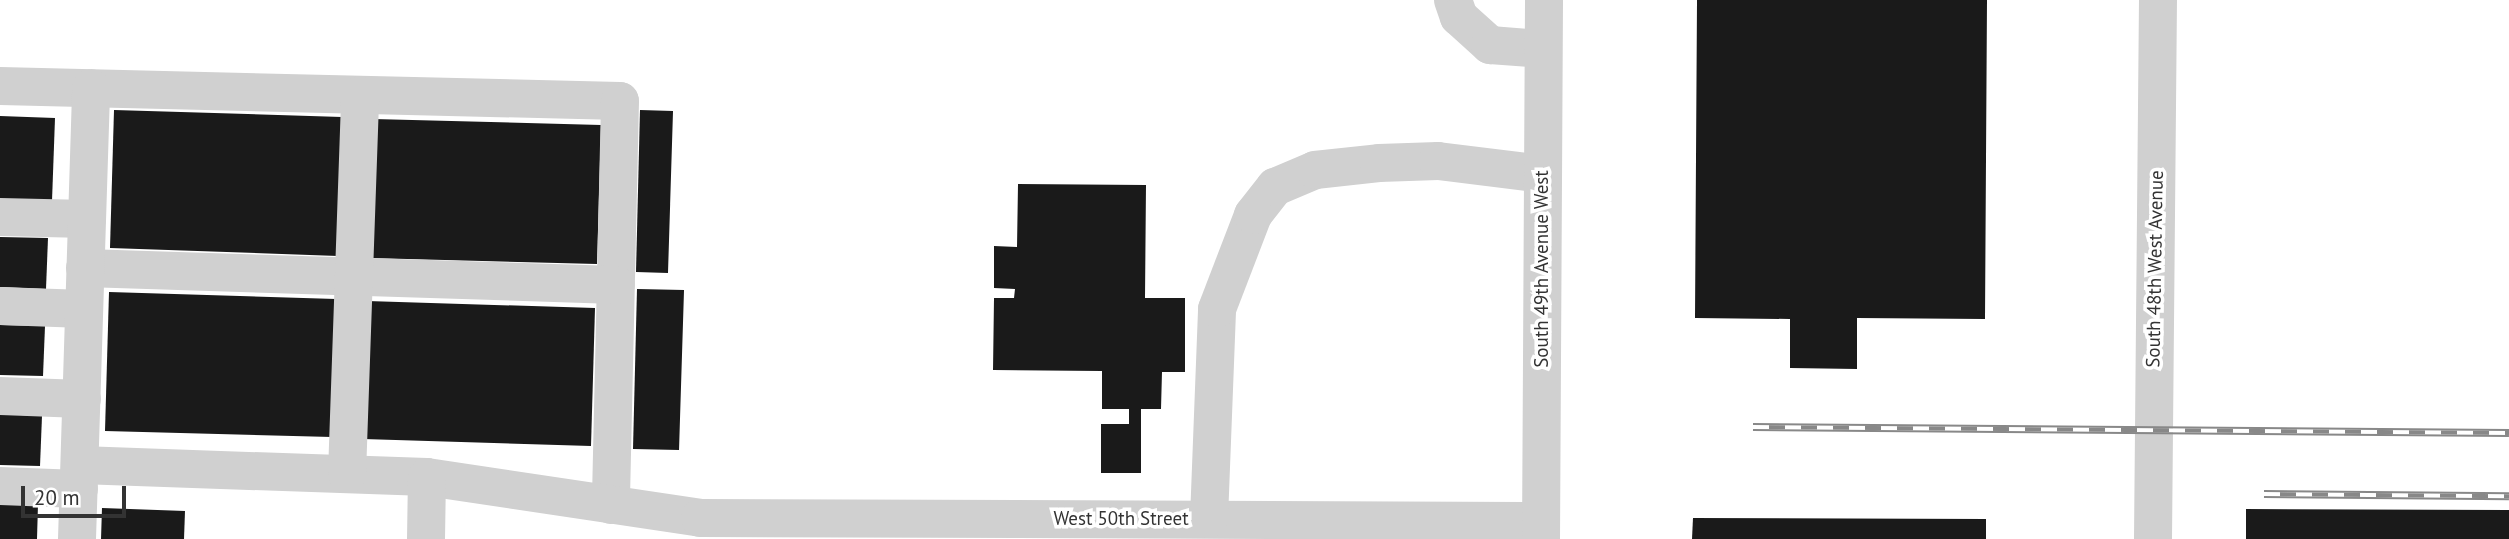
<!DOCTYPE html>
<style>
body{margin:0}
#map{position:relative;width:2509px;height:539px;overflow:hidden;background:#fff;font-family:"PT Sans",sans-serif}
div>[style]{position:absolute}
.building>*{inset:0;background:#1a1a1a}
.minor>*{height:38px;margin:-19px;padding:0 19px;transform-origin:19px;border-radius:19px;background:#d0d0d0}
.rail>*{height:8px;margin-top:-4px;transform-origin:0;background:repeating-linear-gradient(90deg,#fff 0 16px,#888 0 32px);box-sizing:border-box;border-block:2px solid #888}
span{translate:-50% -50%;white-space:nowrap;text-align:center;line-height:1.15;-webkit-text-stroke:7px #fff;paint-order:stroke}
.street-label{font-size:19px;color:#333}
.scale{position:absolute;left:21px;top:486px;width:105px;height:32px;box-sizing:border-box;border:4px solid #333;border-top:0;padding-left:9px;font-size:21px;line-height:24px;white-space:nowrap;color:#333;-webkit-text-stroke:5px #fff;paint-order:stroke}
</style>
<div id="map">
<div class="building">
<i style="clip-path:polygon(1697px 0,1987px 0,1985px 319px,1857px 318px,1857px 369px,1790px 368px,1790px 319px,1695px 318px)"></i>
<i style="clip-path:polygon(114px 110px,342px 117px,338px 256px,110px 248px)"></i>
<i style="clip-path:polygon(640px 110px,673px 111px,668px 273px,636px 272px)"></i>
<i style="clip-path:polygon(0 116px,55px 118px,52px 201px,0 199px)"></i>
<i style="clip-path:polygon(373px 119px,601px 125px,597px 264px,370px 258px)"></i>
<i style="clip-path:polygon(1018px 184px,1146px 185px,1145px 298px,1185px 298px,1185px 372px,1162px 372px,1161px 409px,1141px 409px,1141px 473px,1101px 473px,1101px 424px,1129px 424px,1129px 409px,1102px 409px,1102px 371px,993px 370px,994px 298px,1014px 298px,1015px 289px,994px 288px,994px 246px,1017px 247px)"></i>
<i style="clip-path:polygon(0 237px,48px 238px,46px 289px,0 287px)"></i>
<i style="clip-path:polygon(637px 289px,684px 290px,679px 450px,633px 449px)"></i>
<i style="clip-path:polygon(109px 292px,336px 299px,332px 437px,105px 431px)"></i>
<i style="clip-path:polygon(367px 301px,595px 308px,591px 446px,363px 439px)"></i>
<i style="clip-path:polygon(0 325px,45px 326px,43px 376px,0 375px)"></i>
<i style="clip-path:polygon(0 414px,42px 416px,40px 466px,0 465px)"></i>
<i style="clip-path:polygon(0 503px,38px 504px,37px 539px,0 539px)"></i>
<i style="clip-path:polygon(102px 508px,185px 511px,184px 539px,101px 539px)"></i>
<i style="clip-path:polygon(2246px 509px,2509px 510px,2509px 539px,2246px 539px)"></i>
<i style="clip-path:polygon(1693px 518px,1986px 519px,1986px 539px,1692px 539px)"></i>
</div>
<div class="minor">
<i style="left:1453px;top:0;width:18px;rotate:71deg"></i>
<i style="left:1459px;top:17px;width:42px;rotate:42.1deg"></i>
<i style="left:1490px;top:45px;width:53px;rotate:4.3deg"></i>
<i style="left:0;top:86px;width:620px;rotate:1.39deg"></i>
<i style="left:620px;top:101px;width:404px;rotate:91.3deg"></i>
<i style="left:0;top:217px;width:87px;rotate:1.3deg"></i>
<i style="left:85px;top:268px;width:531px;rotate:1.83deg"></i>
<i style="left:0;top:306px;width:84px;rotate:2deg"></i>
<i style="left:0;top:396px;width:82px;rotate:2.1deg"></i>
<i style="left:80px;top:465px;width:347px;rotate:2deg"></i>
<i style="left:427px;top:477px;width:276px;rotate:8.5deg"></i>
<i style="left:700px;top:518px;width:841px;rotate:0.2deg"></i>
<i style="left:347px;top:474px;width:379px;rotate:-88deg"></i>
<i style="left:0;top:486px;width:79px;rotate:2.2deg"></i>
<i style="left:1209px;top:519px;width:210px;rotate:-87.8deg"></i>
<i style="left:1217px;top:309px;width:101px;rotate:-69deg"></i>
<i style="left:1253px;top:215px;width:36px;rotate:-52deg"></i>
<i style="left:1275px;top:187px;width:43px;rotate:-23deg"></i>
<i style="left:1315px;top:170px;width:64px;rotate:-6.2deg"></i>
<i style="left:1379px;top:163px;width:59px;rotate:-1.9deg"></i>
<i style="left:1438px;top:161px;width:105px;rotate:7.1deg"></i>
<i style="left:77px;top:539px;width:451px;rotate:-88.2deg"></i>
<i style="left:426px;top:539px;width:62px;rotate:-89.1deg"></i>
<i style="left:1541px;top:539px;width:539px;rotate:-89.68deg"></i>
<i style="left:2153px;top:539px;width:539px;rotate:-89.47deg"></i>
</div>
<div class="rail">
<i style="left:1753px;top:427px;width:756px;rotate:0.45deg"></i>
<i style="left:2264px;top:494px;width:245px;rotate:0.5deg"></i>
</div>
<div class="street-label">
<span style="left:1542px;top:269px;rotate:-90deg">South 49th Avenue West</span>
<span style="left:2155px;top:269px;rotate:-89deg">South 48th West Avenue</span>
<span style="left:1121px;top:519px">West 50th Street</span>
</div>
<div class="scale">20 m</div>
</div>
